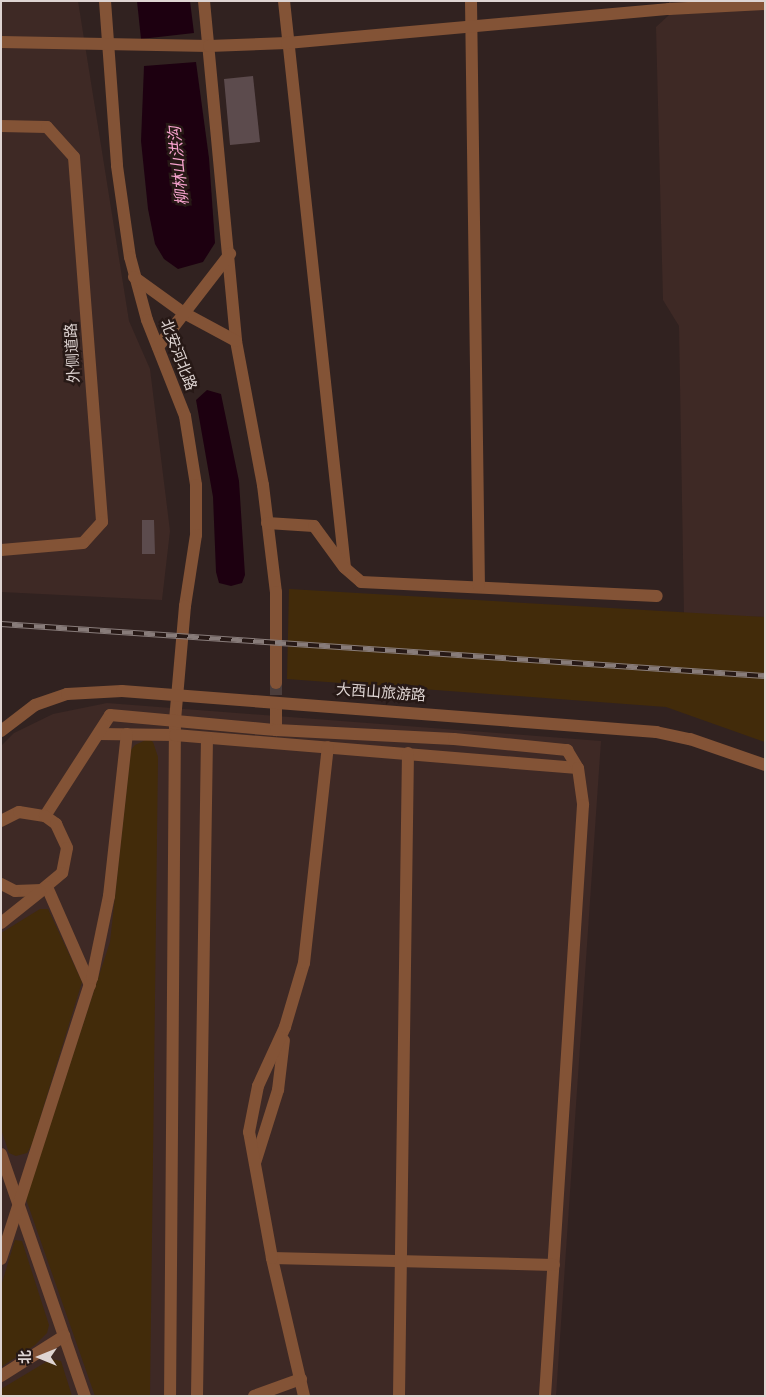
<!DOCTYPE html>
<meta charset="utf-8">
<style>
body{margin:0}
#map{position:relative;width:766px;height:1397px;overflow:hidden;background:#312220;font-family:Jost,"Noto Sans SC",sans-serif}
div>[style]{position:absolute}
.built>*{inset:0;background:#3e2925}
.green>*{inset:0;background:#422b0a}
.water>*{inset:0;background:#1d0010}
.building>*{inset:0;background:#5c4b4d}
.minor-tunnel>*{height:12px;margin-top:-6px;transform-origin:0;background:repeating-linear-gradient(90deg,#4b3d3b 0 12px,transparent 0 18px)}
.minor>*{height:12px;margin:-6px;padding:0 6px;transform-origin:6px;border-radius:6px;background:#835336}
.rail>*{height:5.5px;margin-top:-2.75px;transform-origin:0;background:repeating-linear-gradient(90deg,#271916 0 11px,#887c7a 0 22px);box-sizing:border-box;border-block:1px solid #887c7a}
span{translate:-50% -50%;white-space:nowrap;text-align:center;line-height:1.15;-webkit-text-stroke:5px #271916;paint-order:stroke}
.street-label{font-size:15px;color:#ded4d2}
.water-label{font-size:16px;color:#f7a3ce;font-style:italic}
.frame{position:absolute;inset:0;border:2px solid #ded4d2;pointer-events:none}
.north{position:absolute;left:15px;top:1332px;width:50px;height:50px;-webkit-text-stroke:4px #271916;paint-order:stroke;rotate:270deg;font-size:14px;font-weight:700;line-height:20px;text-align:center;color:#ded4d2}
.north::after{content:'';display:block;margin:auto;width:18px;height:22px;background:#ded4d2;clip-path:polygon(50% 0,100% 100%,50% 72%,0 100%)}
</style>
<div id="map">
<div class="built">
<i style="clip-path:polygon(1px 1px,78px 1px,129px 321px,150px 369px,170px 531px,162px 600px,1px 592px)"></i>
<i style="clip-path:polygon(669px 1px,765px 1px,765px 617px,684px 615px,679px 326px,663px 300px,656px 27px,669px 15px)"></i>
<i style="clip-path:polygon(107px 703px,601px 741px,556px 1396px,1px 1396px,1px 746px,14px 733px,53px 714px)"></i>
</div>
<div class="green">
<i style="clip-path:polygon(289px 589px,765px 617px,765px 742px,666px 707px,287px 679px)"></i>
<i style="clip-path:polygon(148px 739px,153px 742px,158px 757px,150px 1396px,95px 1396px,26px 1199px,110px 942px,131px 750px,135px 745px)"></i>
<i style="clip-path:polygon(40px 909px,48px 909px,82px 982px,32px 1144px,27px 1153px,16px 1156px,9px 1153px,1px 1129px,1px 933px)"></i>
<i style="clip-path:polygon(15px 1240px,22px 1241px,49px 1325px,47px 1333px,35px 1345px,1px 1367px,1px 1286px)"></i>
<i style="clip-path:polygon(51px 1359px,61px 1361px,72px 1396px,1px 1396px,1px 1389px)"></i>
</div>
<div class="water">
<i style="clip-path:polygon(137px 1px,190px 1px,194px 33px,141px 39px)"></i>
<i style="clip-path:polygon(196px 62px,209px 158px,215px 243px,203px 262px,178px 269px,164px 259px,155px 244px,148px 209px,141px 141px,144px 66px)"></i>
<i style="clip-path:polygon(207px 390px,221px 394px,239px 481px,245px 575px,242px 583px,231px 586px,219px 583px,216px 572px,213px 497px,196px 400px)"></i>
</div>
<div class="building">
<i style="clip-path:polygon(253px 76px,260px 142px,230px 145px,224px 79px)"></i>
<i style="clip-path:polygon(142px 520px,154px 520px,155px 554px,142px 554px)"></i>
</div>
<div class="minor-tunnel">
<i style="left:276px;top:683px;width:25px;rotate:90deg"></i>
</div>
<div class="minor">
<i style="left:105px;top:1px;width:165px;rotate:85.8deg"></i>
<i style="left:117px;top:166px;width:92px;rotate:81.9deg"></i>
<i style="left:130px;top:257px;width:65px;rotate:74.9deg"></i>
<i style="left:147px;top:320px;width:103px;rotate:68.4deg"></i>
<i style="left:185px;top:416px;width:70px;rotate:80.9deg"></i>
<i style="left:196px;top:485px;width:50px;rotate:90deg"></i>
<i style="left:196px;top:535px;width:72px;rotate:98.8deg"></i>
<i style="left:185px;top:606px;width:114px;rotate:95deg"></i>
<i style="left:175px;top:720px;width:676px;rotate:90.42deg"></i>
<i style="left:204px;top:1px;width:342px;rotate:84.6deg"></i>
<i style="left:236px;top:341px;width:147px;rotate:79.4deg"></i>
<i style="left:263px;top:485px;width:108px;rotate:83.1deg"></i>
<i style="left:276px;top:592px;width:91px;rotate:90deg"></i>
<i style="left:284px;top:1px;width:570px;rotate:83.86deg"></i>
<i style="left:345px;top:568px;width:21px;rotate:41deg"></i>
<i style="left:361px;top:582px;width:296px;rotate:2.7deg"></i>
<i style="left:471px;top:1px;width:585px;rotate:89.22deg"></i>
<i style="left:1px;top:42px;width:208px;rotate:1.1deg"></i>
<i style="left:209px;top:46px;width:78px;rotate:-2.2deg"></i>
<i style="left:287px;top:43px;width:384px;rotate:-5.1deg"></i>
<i style="left:669px;top:9px;width:96px;rotate:-3deg"></i>
<i style="left:1px;top:126px;width:46px;rotate:1.2deg"></i>
<i style="left:47px;top:127px;width:40px;rotate:48deg"></i>
<i style="left:74px;top:157px;width:366px;rotate:85.6deg"></i>
<i style="left:102px;top:522px;width:28px;rotate:132deg"></i>
<i style="left:83px;top:543px;width:82px;rotate:175.1deg"></i>
<i style="left:134px;top:277px;width:62px;rotate:35.8deg"></i>
<i style="left:184px;top:313px;width:59px;rotate:28.3deg"></i>
<i style="left:158px;top:347px;width:118px;rotate:-52.3deg"></i>
<i style="left:267px;top:523px;width:47px;rotate:3.7deg"></i>
<i style="left:314px;top:526px;width:51px;rotate:53.8deg"></i>
<i style="left:276px;top:708px;width:22px;rotate:90deg"></i>
<i style="left:1px;top:731px;width:43px;rotate:-37.4deg"></i>
<i style="left:35px;top:705px;width:34px;rotate:-19deg"></i>
<i style="left:67px;top:694px;width:55px;rotate:-3.1deg"></i>
<i style="left:122px;top:691px;width:536px;rotate:4.39deg"></i>
<i style="left:656px;top:732px;width:35px;rotate:12deg"></i>
<i style="left:690px;top:739px;width:79px;rotate:19.1deg"></i>
<i style="left:99px;top:734px;width:76px;rotate:0.8deg"></i>
<i style="left:175px;top:735px;width:404px;rotate:4.7deg"></i>
<i style="left:45px;top:816px;width:120px;rotate:-57.2deg"></i>
<i style="left:110px;top:715px;width:167px;rotate:5.2deg"></i>
<i style="left:276px;top:730px;width:178px;rotate:2.9deg"></i>
<i style="left:454px;top:739px;width:114px;rotate:5.6deg"></i>
<i style="left:567px;top:750px;width:21px;rotate:59deg"></i>
<i style="left:578px;top:768px;width:37px;rotate:82deg"></i>
<i style="left:583px;top:805px;width:592px;rotate:93.68deg"></i>
<i style="left:1px;top:821px;width:20px;rotate:-27deg"></i>
<i style="left:19px;top:812px;width:26px;rotate:9deg"></i>
<i style="left:45px;top:816px;width:14px;rotate:36deg"></i>
<i style="left:56px;top:824px;width:26px;rotate:65deg"></i>
<i style="left:67px;top:848px;width:25px;rotate:101deg"></i>
<i style="left:62px;top:873px;width:26px;rotate:140deg"></i>
<i style="left:42px;top:890px;width:27px;rotate:178deg"></i>
<i style="left:15px;top:891px;width:16px;rotate:-153deg"></i>
<i style="left:47px;top:887px;width:107px;rotate:66.3deg"></i>
<i style="left:1px;top:923px;width:50px;rotate:-38.5deg"></i>
<i style="left:1px;top:1154px;width:256px;rotate:70.9deg"></i>
<i style="left:255px;top:1163px;width:77px;rotate:-72.5deg"></i>
<i style="left:278px;top:1090px;width:50px;rotate:-83.2deg"></i>
<i style="left:272px;top:1258px;width:282px;rotate:1.4deg"></i>
<i style="left:1px;top:1259px;width:295px;rotate:-72.1deg"></i>
<i style="left:92px;top:978px;width:84px;rotate:-78.3deg"></i>
<i style="left:109px;top:896px;width:163px;rotate:-83.7deg"></i>
<i style="left:1px;top:1376px;width:75px;rotate:-32.4deg"></i>
<i style="left:197px;top:1396px;width:657px;rotate:-89.13deg"></i>
<i style="left:254px;top:1396px;width:50px;rotate:-19.9deg"></i>
<i style="left:304px;top:1396px;width:142px;rotate:-103.1deg"></i>
<i style="left:272px;top:1258px;width:128px;rotate:-100.3deg"></i>
<i style="left:249px;top:1132px;width:47px;rotate:-78.9deg"></i>
<i style="left:258px;top:1086px;width:65px;rotate:-65.4deg"></i>
<i style="left:285px;top:1027px;width:67px;rotate:-73.5deg"></i>
<i style="left:304px;top:963px;width:217px;rotate:-83.7deg"></i>
<i style="left:399px;top:1396px;width:643px;rotate:-89.2deg"></i>
</div>
<div class="rail">
<i style="left:1px;top:624px;width:766px;rotate:3.89deg"></i>
</div>
<div class="street-label">
<span style="left:73px;top:353px;rotate:-93deg">外侧道路</span>
<span style="left:178px;top:355px;rotate:69deg">北安河北路</span>
<span style="left:381px;top:693px;rotate:4deg">大西山旅游路</span>
</div>
<div class="water-label">
<span style="left:179px;top:166px;rotate:-96deg">柳林山洪沟</span>
</div>
<div class="frame"></div>
<div class="north">北</div>
</div>
